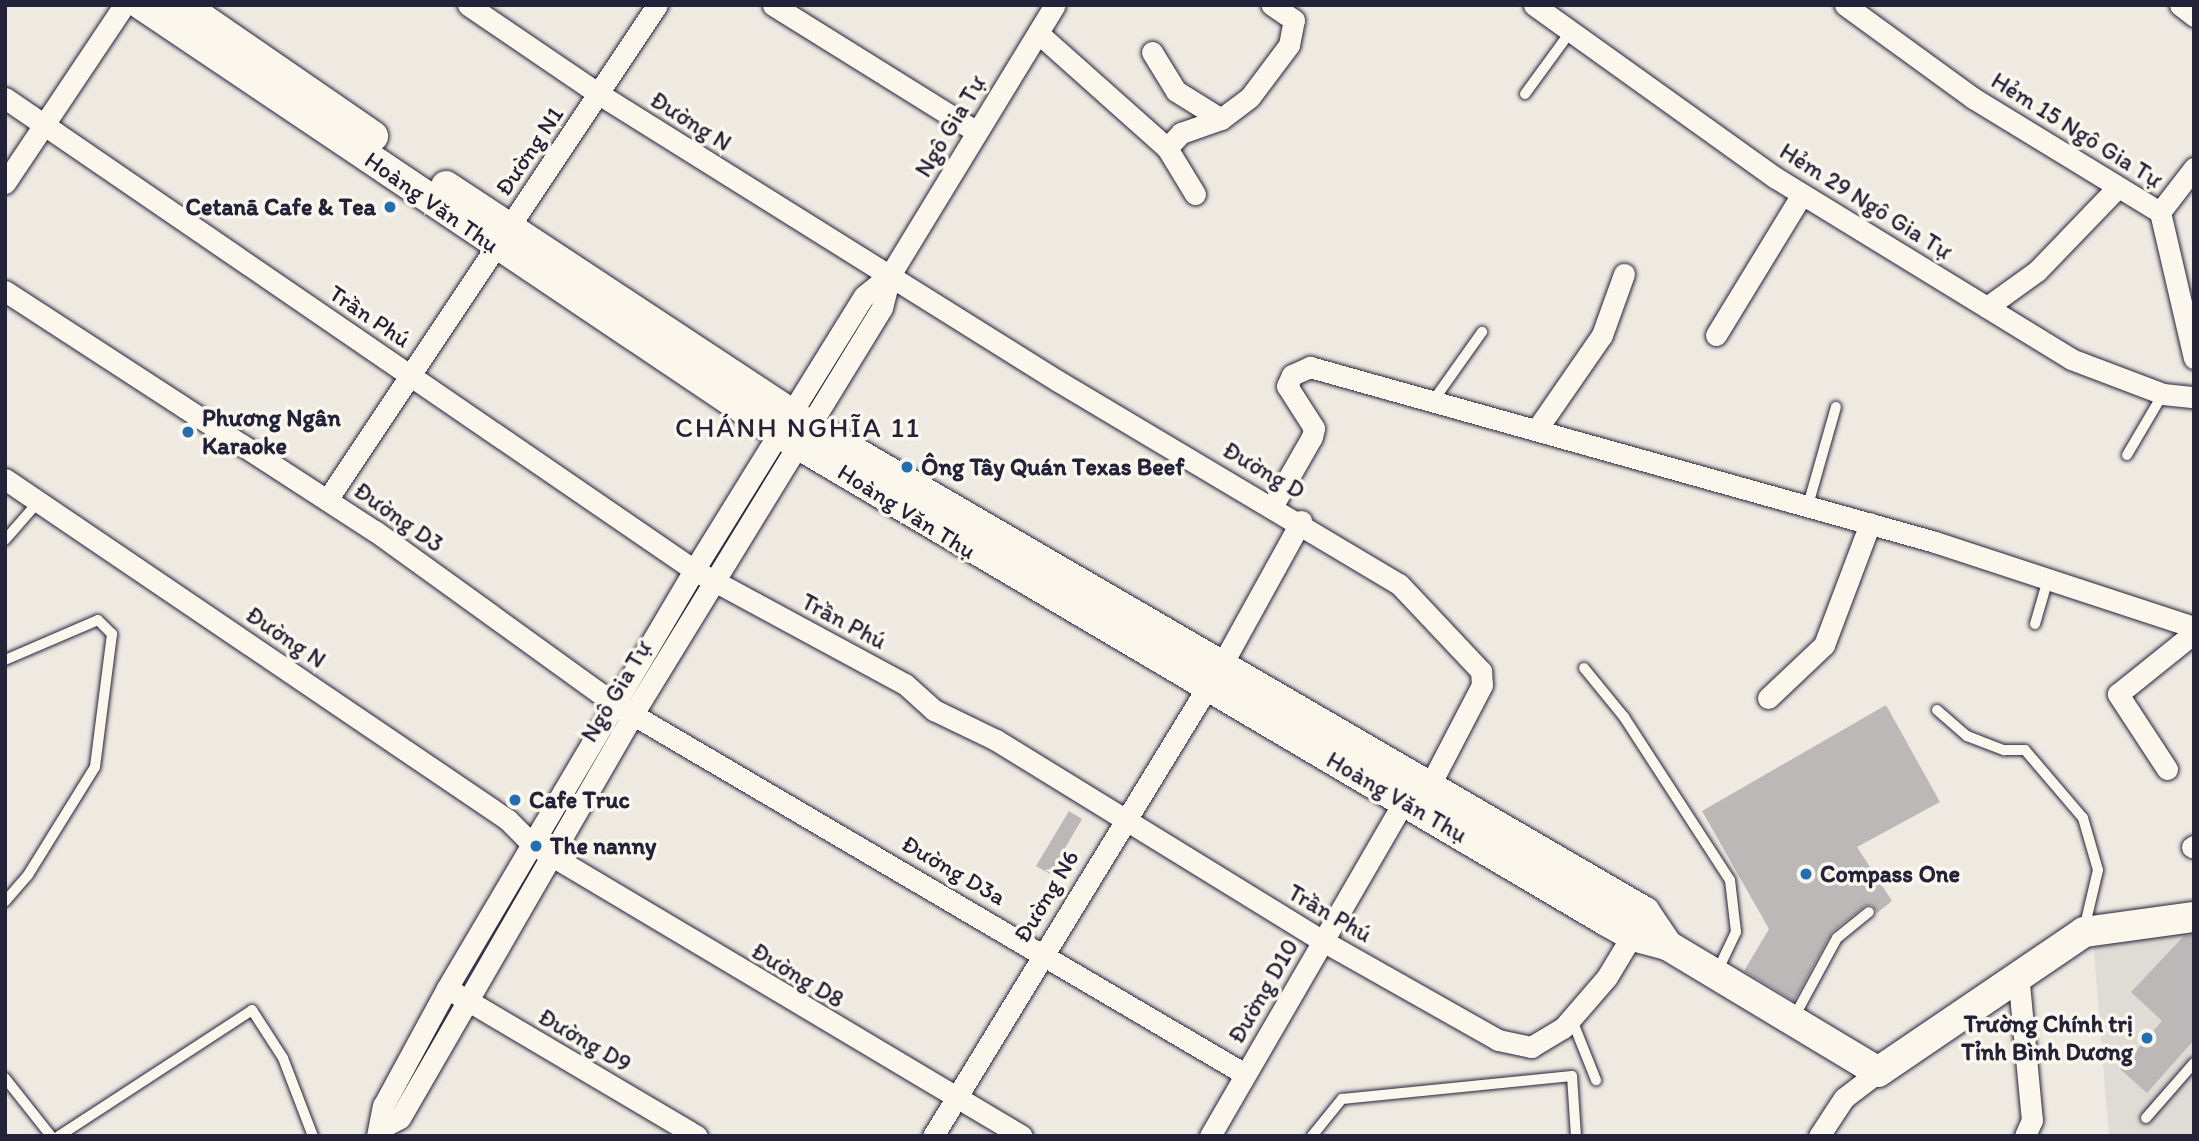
<!DOCTYPE html>
<meta charset="utf-8">
<style>
body{margin:0}
#map{position:relative;width:2199px;height:1141px;overflow:hidden;background:#eeeae2;font-family:Itim,sans-serif}
div>[style]{position:absolute}
.built>*{inset:0;background:#dfdbd5}
.building>*{inset:0;background:#bcb8b8}
.roads{filter:drop-shadow(0 0 2px #22223b) drop-shadow(0 0 2px #22223b)}
.lane>*{height:10px;margin:-5px;padding:0 5px;transform-origin:5px;border-radius:5px;background:#fbf7ec}
.street>*{height:21px;margin:-10.5px;padding:0 10.5px;transform-origin:10.5px;border-radius:10.5px;background:#fbf7ec}
.secondary>*{height:30px;margin:-15px;padding:0 15px;transform-origin:15px;border-radius:15px;background:#fbf7ec}
.dots>*{width:19px;height:19px;translate:-50% -50%;box-sizing:border-box;border:4px solid #fbf7ec;border-radius:50%}
span{translate:-50% -50%;white-space:nowrap;text-align:center;line-height:1.15;-webkit-text-stroke:7px #fbf7ec;paint-order:stroke}
.street-label{font-size:24px;color:#22223b}
.poi-label{font-size:24px;color:#22223b;font-weight:700}
.right{translate:-100% -50%;text-align:right}
.left{translate:0 -50%;text-align:left}
.quarter-label{font-size:28px;color:#22223b;letter-spacing:2px}
.frame{position:absolute;inset:0;border:7px solid #22223b;pointer-events:none}
</style>
<div id="map">
<div class="built">
<i style="clip-path:polygon(2194px 925px,2194px 1136px,2109px 1136px,2093px 940px)"></i>
</div>
<div class="building">
<i style="clip-path:polygon(1886px 705px,1940px 802px,1857px 847px,1892px 901px,1877px 913px,1872px 905px,1865px 906px,1832px 932px,1794px 1001px,1744px 971px,1769px 929px,1702px 811px)"></i>
<i style="clip-path:polygon(1069px 811px,1082px 819px,1050px 874px,1036px 866px)"></i>
<i style="clip-path:polygon(2194px 935px,2194px 1040px,2147px 1093px,2120px 1069px,2162px 1021px,2131px 992px,2184px 936px)"></i>
</div>
<div class="roads">
<div class="lane">
<i style="left:1525px;top:94px;width:78px;rotate:-53.9deg"></i>
<i style="left:1433px;top:401px;width:85px;rotate:-54.6deg"></i>
<i style="left:2127px;top:455px;width:71px;rotate:-59.5deg"></i>
<i style="left:1808px;top:505px;width:102px;rotate:-74.1deg"></i>
<i style="left:5px;top:540px;width:52px;rotate:-48.9deg"></i>
<i style="left:2035px;top:624px;width:47px;rotate:-73.9deg"></i>
<i style="left:5px;top:660px;width:101px;rotate:-23.3deg"></i>
<i style="left:98px;top:620px;width:20px;rotate:45deg"></i>
<i style="left:112px;top:634px;width:134px;rotate:97.3deg"></i>
<i style="left:95px;top:767px;width:127px;rotate:121.8deg"></i>
<i style="left:28px;top:875px;width:35px;rotate:131deg"></i>
<i style="left:1584px;top:668px;width:63px;rotate:50.8deg"></i>
<i style="left:1624px;top:717px;width:194px;rotate:57deg"></i>
<i style="left:1730px;top:880px;width:52px;rotate:83.4deg"></i>
<i style="left:1736px;top:932px;width:47px;rotate:115.5deg"></i>
<i style="left:1937px;top:710px;width:40px;rotate:41deg"></i>
<i style="left:1967px;top:736px;width:40px;rotate:21deg"></i>
<i style="left:2004px;top:750px;width:21px"></i>
<i style="left:2025px;top:750px;width:89px;rotate:49.5deg"></i>
<i style="left:2083px;top:818px;width:54px;rotate:73.9deg"></i>
<i style="left:2098px;top:870px;width:61px;rotate:103.3deg"></i>
<i style="left:1793px;top:1019px;width:92px;rotate:-61.5deg"></i>
<i style="left:1837px;top:938px;width:41px;rotate:-39.1deg"></i>
<i style="left:1572px;top:1020px;width:65px;rotate:68.2deg"></i>
<i style="left:5px;top:1078px;width:74px;rotate:51.6deg"></i>
<i style="left:2146px;top:1118px;width:73px;rotate:-48.9deg"></i>
<i style="left:59px;top:1136px;width:230px;rotate:-33.1deg"></i>
<i style="left:252px;top:1010px;width:57px;rotate:57.1deg"></i>
<i style="left:283px;top:1058px;width:84px;rotate:69deg"></i>
<i style="left:1312px;top:1136px;width:48px;rotate:-51deg"></i>
<i style="left:1342px;top:1099px;width:231px;rotate:-5.7deg"></i>
<i style="left:1572px;top:1076px;width:60px;rotate:86.2deg"></i>
</div>
<div class="street">
<i style="left:468px;top:5px;width:158px;rotate:34.2deg"></i>
<i style="left:599px;top:94px;width:541px;rotate:32.02deg"></i>
<i style="left:1058px;top:381px;width:397px;rotate:30.8deg"></i>
<i style="left:1399px;top:584px;width:120px;rotate:46.7deg"></i>
<i style="left:1481px;top:671px;width:14px;rotate:86deg"></i>
<i style="left:1482px;top:685px;width:113px;rotate:117.5deg"></i>
<i style="left:773px;top:5px;width:240px;rotate:31.9deg"></i>
<i style="left:1534px;top:5px;width:297px;rotate:35.6deg"></i>
<i style="left:1776px;top:178px;width:346px;rotate:31.5deg"></i>
<i style="left:2071px;top:359px;width:98px;rotate:20.8deg"></i>
<i style="left:2163px;top:394px;width:31px;rotate:6deg"></i>
<i style="left:1845px;top:5px;width:158px;rotate:36deg"></i>
<i style="left:1973px;top:98px;width:219px;rotate:31.4deg"></i>
<i style="left:2160px;top:212px;width:150px;rotate:76.9deg"></i>
<i style="left:2180px;top:5px;width:18px;rotate:38deg"></i>
<i style="left:1038px;top:33px;width:173px;rotate:41.7deg"></i>
<i style="left:1152px;top:52px;width:46px;rotate:58.4deg"></i>
<i style="left:1176px;top:91px;width:53px;rotate:31.9deg"></i>
<i style="left:5px;top:98px;width:835px;rotate:34.41deg"></i>
<i style="left:694px;top:570px;width:240px;rotate:28.4deg"></i>
<i style="left:905px;top:684px;width:39px;rotate:42deg"></i>
<i style="left:934px;top:710px;width:69px;rotate:25.8deg"></i>
<i style="left:996px;top:740px;width:384px;rotate:31.6deg"></i>
<i style="left:1323px;top:941px;width:201px;rotate:29.5deg"></i>
<i style="left:1498px;top:1040px;width:34px;rotate:12deg"></i>
<i style="left:1531px;top:1047px;width:37px;rotate:-31deg"></i>
<i style="left:1563px;top:1028px;width:67px;rotate:-49.2deg"></i>
<i style="left:1607px;top:977px;width:62px;rotate:-58.9deg"></i>
<i style="left:5px;top:183px;width:214px;rotate:-56.2deg"></i>
<i style="left:1195px;top:194px;width:54px;rotate:-121.3deg"></i>
<i style="left:1167px;top:148px;width:21px;rotate:-47deg"></i>
<i style="left:1181px;top:133px;width:42px;rotate:-19.3deg"></i>
<i style="left:1221px;top:119px;width:36px;rotate:-37deg"></i>
<i style="left:1250px;top:97px;width:65px;rotate:-53.1deg"></i>
<i style="left:1289px;top:45px;width:25px;rotate:-79deg"></i>
<i style="left:1294px;top:20px;width:27px;rotate:-146deg"></i>
<i style="left:2160px;top:212px;width:56px;rotate:-52.3deg"></i>
<i style="left:5px;top:291px;width:441px;rotate:33deg"></i>
<i style="left:375px;top:531px;width:296px;rotate:35.8deg"></i>
<i style="left:615px;top:704px;width:731px;rotate:30.43deg"></i>
<i style="left:1987px;top:307px;width:62px;rotate:-35.8deg"></i>
<i style="left:2037px;top:271px;width:114px;rotate:-46.1deg"></i>
<i style="left:1716px;top:335px;width:165px;rotate:-58.6deg"></i>
<i style="left:1537px;top:429px;width:114px;rotate:-55.3deg"></i>
<i style="left:1602px;top:335px;width:65px;rotate:-70.2deg"></i>
<i style="left:5px;top:479px;width:608px;rotate:34.13deg"></i>
<i style="left:508px;top:820px;width:34px;rotate:45deg"></i>
<i style="left:532px;top:844px;width:570px;rotate:30.79deg"></i>
<i style="left:327px;top:500px;width:595px;rotate:-56.31deg"></i>
<i style="left:1273px;top:505px;width:78px;rotate:-60.2deg"></i>
<i style="left:1312px;top:437px;width:9px;rotate:-77deg"></i>
<i style="left:1314px;top:428px;width:50px;rotate:-122.7deg"></i>
<i style="left:1287px;top:386px;width:12px;rotate:-66deg"></i>
<i style="left:1292px;top:375px;width:20px;rotate:-24deg"></i>
<i style="left:1310px;top:367px;width:649px;rotate:15.64deg"></i>
<i style="left:1935px;top:542px;width:273px;rotate:18.2deg"></i>
<i style="left:1220px;top:668px;width:168px;rotate:-61.1deg"></i>
<i style="left:1768px;top:698px;width:77px;rotate:-43.4deg"></i>
<i style="left:1824px;top:645px;width:130px;rotate:-69.3deg"></i>
<i style="left:2167px;top:769px;width:90px;rotate:-123.2deg"></i>
<i style="left:2118px;top:694px;width:97px;rotate:-38.8deg"></i>
<i style="left:2192px;top:847px;width:2px;rotate:-27deg"></i>
<i style="left:2018px;top:973px;width:148px;rotate:84.6deg"></i>
<i style="left:2032px;top:1120px;width:17px;rotate:114deg"></i>
<i style="left:455px;top:993px;width:281px;rotate:30.6deg"></i>
<i style="left:381px;top:1128px;width:21px;rotate:-28deg"></i>
<i style="left:400px;top:1118px;width:466px;rotate:-60deg"></i>
<i style="left:633px;top:714px;width:476px;rotate:-58.5deg"></i>
<i style="left:882px;top:308px;width:34px;rotate:-76deg"></i>
<i style="left:890px;top:275px;width:316px;rotate:-58.6deg"></i>
<i style="left:377px;top:1136px;width:31px;rotate:-79deg"></i>
<i style="left:383px;top:1106px;width:134px;rotate:-61.5deg"></i>
<i style="left:447px;top:988px;width:486px;rotate:-59.4deg"></i>
<i style="left:694px;top:570px;width:322px;rotate:-58.2deg"></i>
<i style="left:864px;top:296px;width:33px;rotate:-39deg"></i>
<i style="left:933px;top:1136px;width:527px;rotate:-58.57deg"></i>
<i style="left:1210px;top:1136px;width:387px;rotate:-59.9deg"></i>
<i style="left:1819px;top:1136px;width:45px;rotate:-56.7deg"></i>
<i style="left:1844px;top:1098px;width:43px;rotate:-37.4deg"></i>
</div>
<div class="secondary">
<i style="left:142px;top:5px;width:767px;rotate:33.9deg"></i>
<i style="left:779px;top:433px;width:962px;rotate:30.53deg"></i>
<i style="left:1608px;top:922px;width:29px;rotate:29deg"></i>
<i style="left:1633px;top:936px;width:35px;rotate:15deg"></i>
<i style="left:1667px;top:945px;width:246px;rotate:31deg"></i>
<i style="left:1878px;top:1072px;width:249px;rotate:-34.2deg"></i>
<i style="left:2084px;top:932px;width:111px;rotate:-7.8deg"></i>
<i style="left:183px;top:5px;width:231px;rotate:34.6deg"></i>
<i style="left:446px;top:186px;width:436px;rotate:33.4deg"></i>
<i style="left:810px;top:426px;width:966px;rotate:30.2deg"></i>
<i style="left:1645px;top:912px;width:40px;rotate:56deg"></i>
</div>
</div>
<div class="dots">
<i style="left:390px;top:207px;background:#1f6fb2"></i>
<i style="left:188px;top:432px;background:#1f6fb2"></i>
<i style="left:907px;top:467px;background:#1f6fb2"></i>
<i style="left:515px;top:800px;background:#1f6fb2"></i>
<i style="left:536px;top:846px;background:#1f6fb2"></i>
<i style="left:1806px;top:874px;background:#1f6fb2"></i>
<i style="left:2147px;top:1038px;background:#1f6fb2"></i>
</div>
<div class="street-label">
<span style="left:691px;top:121px;rotate:32deg">Đường N</span>
<span style="left:950px;top:126px;rotate:-59deg">Ngô Gia Tự</span>
<span style="left:2077px;top:130px;rotate:32deg">Hẻm 15 Ngô Gia Tự</span>
<span style="left:529px;top:151px;rotate:-56deg">Đường N1</span>
<span style="left:1866px;top:201px;rotate:32deg">Hẻm 29 Ngô Gia Tự</span>
<span style="left:432px;top:202px;rotate:35deg">Hoàng Văn Thụ</span>
<span style="left:370px;top:316px;rotate:34deg">Trần Phú</span>
<span style="left:1264px;top:470px;rotate:30deg">Đường D</span>
<span style="left:907px;top:511px;rotate:32deg">Hoàng Văn Thụ</span>
<span style="left:399px;top:517px;rotate:35deg">Đường D3</span>
<span style="left:844px;top:621px;rotate:28deg">Trần Phú</span>
<span style="left:286px;top:637px;rotate:34deg">Đường N</span>
<span style="left:616px;top:691px;rotate:-59deg">Ngô Gia Tự</span>
<span style="left:1397px;top:797px;rotate:30deg">Hoàng Văn Thụ</span>
<span style="left:954px;top:870px;rotate:30deg">Đường D3a</span>
<span style="left:1046px;top:896px;rotate:-59deg">Đường N6</span>
<span style="left:1330px;top:913px;rotate:30deg">Trần Phú</span>
<span style="left:798px;top:975px;rotate:31deg">Đường D8</span>
<span style="left:1263px;top:991px;rotate:-60deg">Đường D10</span>
<span style="left:585px;top:1040px;rotate:30deg">Đường D9</span>
</div>
<div class="poi-label">
<span class="right" style="left:376px;top:207px">Cetanā Cafe &amp; Tea</span>
<span class="left" style="left:202px;top:432px">Phương Ngân<br>Karaoke</span>
<span class="left" style="left:921px;top:467px">Ông Tây Quán Texas Beef</span>
<span class="left" style="left:529px;top:800px">Cafe Truc</span>
<span class="left" style="left:550px;top:846px">The nanny</span>
<span class="left" style="left:1820px;top:874px">Compass One</span>
<span class="right" style="left:2133px;top:1038px">Trường Chính trị<br>Tỉnh Bình Dương</span>
</div>
<div class="quarter-label">
<span style="left:798px;top:427px">CHÁNH NGHĨA 11</span>
</div>
<div class="frame"></div>
</div>
